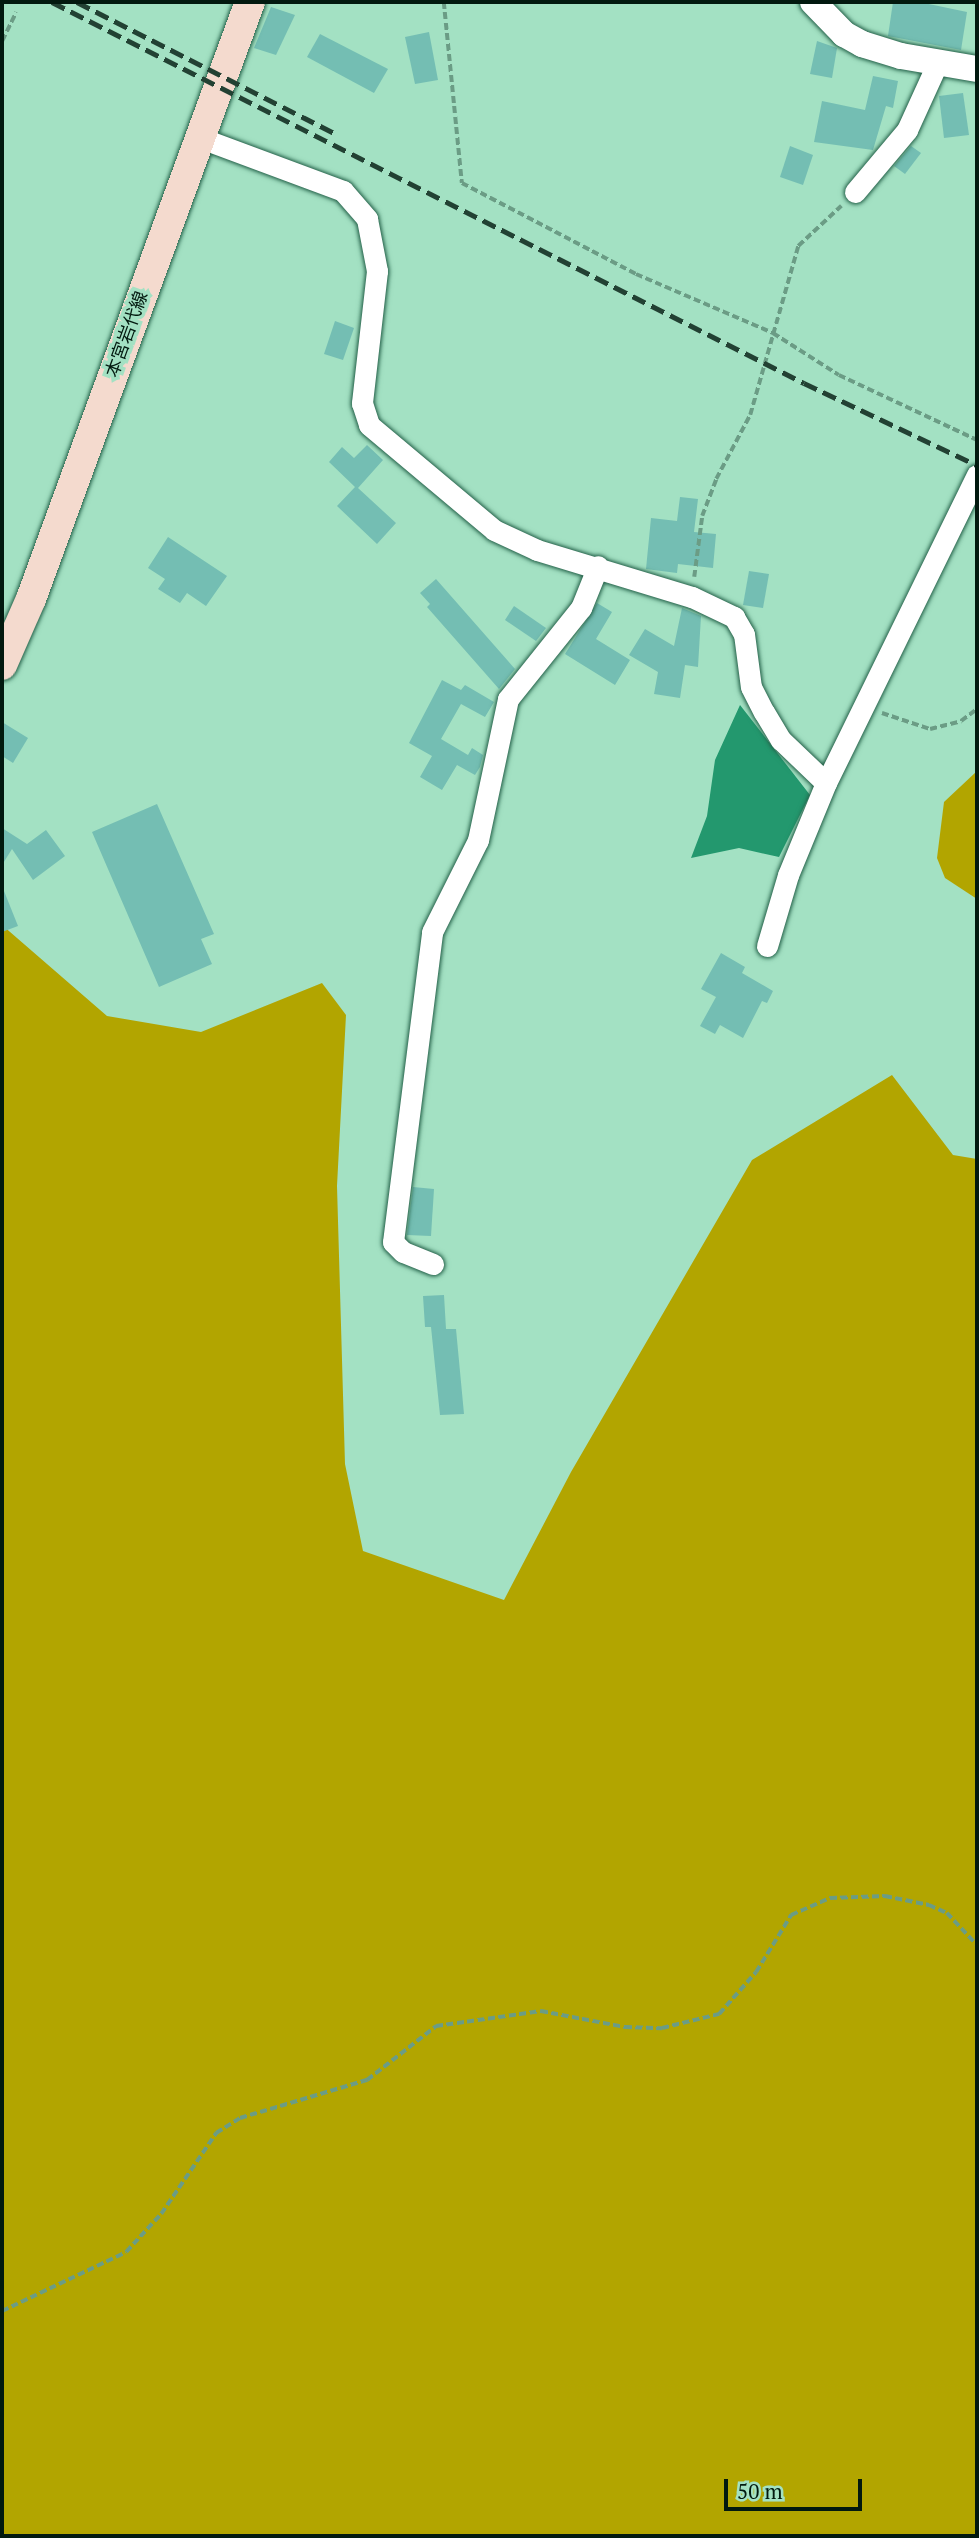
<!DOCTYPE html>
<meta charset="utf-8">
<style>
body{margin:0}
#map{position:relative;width:979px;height:2538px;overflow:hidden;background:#a3e1c3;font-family:"PT Serif","Noto Sans JP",serif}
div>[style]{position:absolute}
.forest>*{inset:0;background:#b2a500}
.water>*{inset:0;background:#23986e}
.building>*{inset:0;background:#74beb3}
.path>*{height:3.5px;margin-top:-1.75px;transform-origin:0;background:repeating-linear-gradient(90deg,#6b9c85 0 7px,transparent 0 10.5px)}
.roads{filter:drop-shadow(0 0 2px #236048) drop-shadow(0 0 2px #236048)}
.minor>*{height:21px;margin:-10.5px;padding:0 10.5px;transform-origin:10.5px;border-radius:10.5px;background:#fff}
.tertiary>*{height:26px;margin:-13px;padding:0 13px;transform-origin:13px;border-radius:13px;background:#fff}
.secondary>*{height:30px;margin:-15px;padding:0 15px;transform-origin:15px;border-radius:15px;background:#f4dace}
.rail>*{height:5px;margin-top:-2.5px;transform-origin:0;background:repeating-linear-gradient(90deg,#224133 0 14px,transparent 0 21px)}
span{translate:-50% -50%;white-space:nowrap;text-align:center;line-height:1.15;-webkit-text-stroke:7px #a3e1c3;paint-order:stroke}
.street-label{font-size:18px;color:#02190f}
.frame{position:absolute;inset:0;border:4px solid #02190f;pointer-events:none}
.scale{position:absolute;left:724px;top:2479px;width:138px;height:32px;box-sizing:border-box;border:4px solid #02190f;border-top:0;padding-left:9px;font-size:21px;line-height:24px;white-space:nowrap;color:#02190f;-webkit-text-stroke:5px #a3e1c3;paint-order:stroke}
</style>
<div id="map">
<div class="forest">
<i style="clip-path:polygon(977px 771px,977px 899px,945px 878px,937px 858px,944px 802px)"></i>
<i style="clip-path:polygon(2px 925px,107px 1016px,201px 1032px,322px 983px,346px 1015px,337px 1186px,345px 1464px,363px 1551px,504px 1600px,571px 1472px,752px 1160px,892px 1075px,953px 1155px,977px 1159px,977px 2536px,2px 2536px)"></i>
</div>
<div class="water">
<i style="clip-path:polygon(740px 705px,810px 795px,779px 857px,739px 848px,691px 858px,707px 816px,715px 760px)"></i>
</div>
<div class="building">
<i style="clip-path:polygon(893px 2px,924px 3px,967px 12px,961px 50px,888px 36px)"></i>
<i style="clip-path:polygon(271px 7px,295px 15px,276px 55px,254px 48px)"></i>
<i style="clip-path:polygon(429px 32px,438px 80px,415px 84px,405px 37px)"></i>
<i style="clip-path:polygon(320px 34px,388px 69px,374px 93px,307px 57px)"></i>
<i style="clip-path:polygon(817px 41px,837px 48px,832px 78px,810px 74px)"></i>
<i style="clip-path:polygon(873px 76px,898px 81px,893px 108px,886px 106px,873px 150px,814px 142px,822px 101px,865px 110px)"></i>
<i style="clip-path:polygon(963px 93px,969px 135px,944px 138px,939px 96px)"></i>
<i style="clip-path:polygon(790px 146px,813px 155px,803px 185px,780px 177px)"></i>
<i style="clip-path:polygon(911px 146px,921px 153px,905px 174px,894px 166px)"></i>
<i style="clip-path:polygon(335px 321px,354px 328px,343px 360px,324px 354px)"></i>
<i style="clip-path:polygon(367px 445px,383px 460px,358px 488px,396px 523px,377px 544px,337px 506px,355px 487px,329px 462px,342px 447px,354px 458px)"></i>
<i style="clip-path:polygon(680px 497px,698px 499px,694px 532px,716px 534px,713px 568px,678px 564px,677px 573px,646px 569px,651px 518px,677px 521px)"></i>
<i style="clip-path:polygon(168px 537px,227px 576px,206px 606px,187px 593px,180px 603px,158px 589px,165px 579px,148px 568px)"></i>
<i style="clip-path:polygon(749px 571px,769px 574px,763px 608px,743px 605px)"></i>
<i style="clip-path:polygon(436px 579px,515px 669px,499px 689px,427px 607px,430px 604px,420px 593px)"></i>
<i style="clip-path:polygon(597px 603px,612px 612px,596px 639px,630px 660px,615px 685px,565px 654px)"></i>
<i style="clip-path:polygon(514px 606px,546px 628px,536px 641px,505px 620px)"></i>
<i style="clip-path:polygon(682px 608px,701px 616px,698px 667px,685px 665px,680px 698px,654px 694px,658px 672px,629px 655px,645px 629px,674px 646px)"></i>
<i style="clip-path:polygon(442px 680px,461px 690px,465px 685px,494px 702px,485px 717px,461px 704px,441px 739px,468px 755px,472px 748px,483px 755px,480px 767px,475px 775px,457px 765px,442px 790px,420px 777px,432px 756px,409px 743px)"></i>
<i style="clip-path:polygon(2px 722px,28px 738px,13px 763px,2px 756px)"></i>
<i style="clip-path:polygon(157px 804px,214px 934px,201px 939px,212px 964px,159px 987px,92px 832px)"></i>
<i style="clip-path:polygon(2px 828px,27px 844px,46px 830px,65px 856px,33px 880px,12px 849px,2px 865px)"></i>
<i style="clip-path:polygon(2px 886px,18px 926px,2px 932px)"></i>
<i style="clip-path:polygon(721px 953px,745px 967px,742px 973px,773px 991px,767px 1003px,762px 1001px,743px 1038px,720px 1025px,715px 1034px,700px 1026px,716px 997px,701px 989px)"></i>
<i style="clip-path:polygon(413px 1187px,434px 1189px,431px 1236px,407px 1235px)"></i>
<i style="clip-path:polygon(444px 1295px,446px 1329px,456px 1329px,464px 1414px,440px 1415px,431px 1327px,425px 1327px,423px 1296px)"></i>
</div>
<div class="path">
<i style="left:444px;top:2px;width:182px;rotate:84.3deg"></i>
<i style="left:462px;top:183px;width:196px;rotate:27.6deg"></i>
<i style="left:636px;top:274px;width:149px;rotate:23.3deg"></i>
<i style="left:773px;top:333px;width:78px;rotate:32.5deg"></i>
<i style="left:839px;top:375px;width:153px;rotate:25.2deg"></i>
<i style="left:2px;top:41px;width:32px;rotate:-64deg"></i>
<i style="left:694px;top:577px;width:62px;rotate:-82.5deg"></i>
<i style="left:702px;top:516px;width:40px;rotate:-69deg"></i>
<i style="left:716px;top:479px;width:72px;rotate:-62deg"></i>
<i style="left:750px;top:415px;width:176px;rotate:-74.1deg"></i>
<i style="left:798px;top:246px;width:59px;rotate:-42.9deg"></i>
<i style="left:882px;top:713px;width:51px;rotate:18.4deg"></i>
<i style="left:930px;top:729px;width:32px;rotate:-14deg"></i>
<i style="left:961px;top:721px;width:20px;rotate:-37deg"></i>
<i style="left:2px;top:2311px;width:137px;rotate:-25.4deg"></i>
<i style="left:126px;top:2252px;width:52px;rotate:-47.4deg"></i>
<i style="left:161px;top:2214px;width:98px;rotate:-55.8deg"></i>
<i style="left:216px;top:2133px;width:28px;rotate:-32deg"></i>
<i style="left:240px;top:2118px;width:133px;rotate:-16.7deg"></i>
<i style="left:367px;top:2080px;width:88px;rotate:-38deg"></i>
<i style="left:436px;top:2026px;width:106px;rotate:-8.1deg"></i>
<i style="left:541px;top:2011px;width:86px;rotate:10.8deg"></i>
<i style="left:625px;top:2027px;width:37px;rotate:2deg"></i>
<i style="left:662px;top:2028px;width:59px;rotate:-13.8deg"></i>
<i style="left:719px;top:2014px;width:56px;rotate:-48.6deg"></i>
<i style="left:756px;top:1972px;width:67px;rotate:-58.4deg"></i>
<i style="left:791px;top:1915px;width:43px;rotate:-23.6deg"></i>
<i style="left:830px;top:1898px;width:55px;rotate:-2.1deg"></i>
<i style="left:885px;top:1896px;width:45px;rotate:11.6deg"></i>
<i style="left:929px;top:1905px;width:20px;rotate:24deg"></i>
<i style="left:947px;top:1913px;width:44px;rotate:46.8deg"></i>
</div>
<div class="roads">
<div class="minor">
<i style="left:198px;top:137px;width:155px;rotate:20.4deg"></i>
<i style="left:343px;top:191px;width:37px;rotate:49deg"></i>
<i style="left:367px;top:219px;width:53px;rotate:79.1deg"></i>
<i style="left:377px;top:271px;width:133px;rotate:96.5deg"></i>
<i style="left:362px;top:403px;width:23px;rotate:72deg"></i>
<i style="left:369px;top:425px;width:163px;rotate:40deg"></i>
<i style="left:494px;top:530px;width:47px;rotate:24.9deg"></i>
<i style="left:537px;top:550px;width:162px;rotate:16.9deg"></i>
<i style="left:692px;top:597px;width:47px;rotate:25.5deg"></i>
<i style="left:734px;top:617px;width:20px;rotate:60deg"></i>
<i style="left:744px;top:634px;width:53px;rotate:82.5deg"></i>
<i style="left:751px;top:687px;width:28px;rotate:63deg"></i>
<i style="left:764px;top:712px;width:33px;rotate:59deg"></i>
<i style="left:781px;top:740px;width:62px;rotate:43.7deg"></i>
<i style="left:826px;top:783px;width:343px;rotate:-63.9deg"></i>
<i style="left:855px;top:192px;width:81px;rotate:-50deg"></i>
<i style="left:907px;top:130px;width:75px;rotate:-65.5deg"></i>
<i style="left:767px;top:946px;width:74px;rotate:-73.5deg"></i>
<i style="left:788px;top:875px;width:100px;rotate:-67.6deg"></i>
<i style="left:433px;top:1264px;width:32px;rotate:-158deg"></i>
<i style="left:403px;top:1252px;width:14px;rotate:-135deg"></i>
<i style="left:393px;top:1242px;width:312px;rotate:-82.8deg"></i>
<i style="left:432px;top:932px;width:103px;rotate:-63.4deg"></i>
<i style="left:478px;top:840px;width:144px;rotate:-78deg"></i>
<i style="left:508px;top:699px;width:117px;rotate:-51.3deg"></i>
<i style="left:581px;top:608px;width:45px;rotate:-68deg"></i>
</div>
<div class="tertiary">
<i style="left:813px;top:2px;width:45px;rotate:45.9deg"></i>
<i style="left:844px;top:34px;width:21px;rotate:29deg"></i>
<i style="left:862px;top:44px;width:41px;rotate:17.1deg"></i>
<i style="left:901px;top:56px;width:77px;rotate:9.7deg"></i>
</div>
<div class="secondary">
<i style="left:2px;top:665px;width:72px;rotate:-66.3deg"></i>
<i style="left:31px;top:599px;width:636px;rotate:-69.86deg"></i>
</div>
</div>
<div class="rail">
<i style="left:52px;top:2px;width:843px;rotate:26.87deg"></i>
<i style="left:804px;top:383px;width:191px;rotate:25.4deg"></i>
<i style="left:77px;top:2px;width:293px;rotate:27deg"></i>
</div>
<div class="street-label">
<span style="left:126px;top:334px;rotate:-70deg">本宮岩代線</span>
</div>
<div class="frame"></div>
<div class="scale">50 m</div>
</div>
